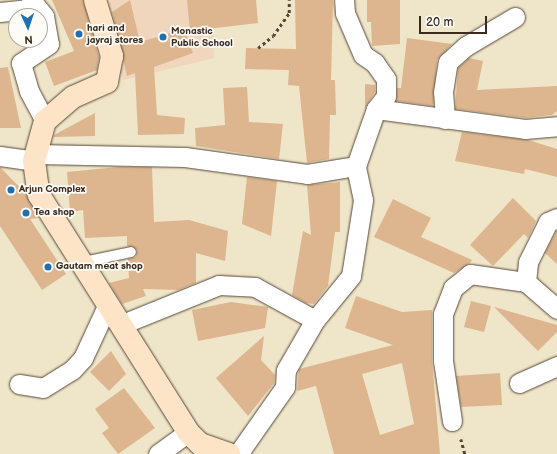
<!DOCTYPE html>
<style>
body{margin:0}
#map{position:relative;width:557px;height:454px;overflow:hidden;background:#efe5c8;font-family:"Balsamiq Sans",sans-serif}
div>[style]{position:absolute}
.built>*{inset:0;background:#efd6bc}
.building>*{inset:0;background:#ddb58e}
.path>*{height:2.5px;margin-top:-1.25px;transform-origin:0;background:repeating-linear-gradient(90deg,#564638 0 3px,transparent 0 6px)}
.roads{filter:drop-shadow(0 0 1px #564638) drop-shadow(0 0 1px #564638)}
.lane>*{height:10px;margin:-5px;padding:0 5px;transform-origin:5px;border-radius:5px;background:#fff}
.street>*{height:19px;margin:-9.5px;padding:0 9.5px;transform-origin:9.5px;border-radius:9.5px;background:#fff}
.secondary>*{height:22px;margin:-11px;padding:0 11px;transform-origin:11px;border-radius:11px;background:#fee4c6}
.dots>*{width:11px;height:11px;translate:-50% -50%;box-sizing:border-box;border:2px solid #fdfcf7;border-radius:50%}
span{translate:-50% -50%;white-space:nowrap;text-align:center;line-height:1.15;-webkit-text-stroke:3.5px #fdfcf7;paint-order:stroke}
.poi-label{font-size:10px;color:#3b2a1e;font-weight:700}
.left{translate:0 -50%;text-align:left}
.north{position:absolute;left:8px;top:8px;width:40px;height:40px;box-sizing:border-box;background:#fdfcf7;border:1px solid #afa8a0;border-radius:50%;rotate:177deg;font-size:11px;font-weight:700;line-height:16px;text-align:center;color:#3b2a1e}
.north::after{content:'';display:block;margin:auto;width:14px;height:18px;background:#1f6fb2;clip-path:polygon(50% 0,100% 100%,50% 72%,0 100%)}
.scale{position:absolute;left:419px;top:16px;width:68px;height:18px;box-sizing:border-box;border:2px solid #3b2a1e;border-top:0;padding-left:5px;font-size:12px;line-height:14px;white-space:nowrap;color:#3b2a1e;-webkit-text-stroke:3px #fdfcf7;paint-order:stroke}
</style>
<div id="map">
<div class="built">
<i style="clip-path:polygon(110px 0,214px 0,214px 58px,123px 80px,106px 15px)"></i>
</div>
<div class="building">
<i style="clip-path:polygon(52px 0,83px 0,99px 57px,97px 70px,54px 86px,45px 62px,74px 51px)"></i>
<i style="clip-path:polygon(130px 0,140px 42px,184px 29px,193px 53px,154px 67px,157px 115px,185px 118px,184px 134px,138px 135px,135px 73px,127px 76px,112px 12px)"></i>
<i style="clip-path:polygon(187px 0,256px 0,258px 23px,190px 31px)"></i>
<i style="clip-path:polygon(295px 0,333px 0,331px 80px,335px 80px,336px 115px,330px 115px,329px 159px,307px 163px,299px 86px,288px 85px,289px 70px,245px 69px,246px 48px,296px 49px)"></i>
<i style="clip-path:polygon(367px 0,400px 0,400px 44px,372px 46px,371px 22px,367px 22px)"></i>
<i style="clip-path:polygon(407px 38px,452px 44px,437px 60px,433px 106px,396px 101px,397px 88px,401px 88px)"></i>
<i style="clip-path:polygon(469px 58px,483px 61px,477px 90px,557px 86px,557px 111px,552px 115px,525px 118px,455px 109px,458px 68px)"></i>
<i style="clip-path:polygon(8px 67px,21px 128px,0 128px,0 68px)"></i>
<i style="clip-path:polygon(365px 84px,375px 85px,375px 92px,365px 108px)"></i>
<i style="clip-path:polygon(247px 87px,249px 122px,283px 124px,279px 159px,196px 146px,195px 128px,225px 125px,223px 88px)"></i>
<i style="clip-path:polygon(95px 113px,95px 136px,54px 137px,54px 135px)"></i>
<i style="clip-path:polygon(462px 132px,528px 140px,557px 149px,557px 177px,525px 169px,524px 174px,455px 161px)"></i>
<i style="clip-path:polygon(0 167px,26px 194px,38px 218px,30px 219px,66px 274px,42px 290px,0 226px)"></i>
<i style="clip-path:polygon(118px 167px,152px 167px,154px 222px,189px 220px,228px 231px,225px 261px,196px 253px,196px 283px,178px 290px,143px 289px,146px 296px,122px 304px,109px 283px,129px 278px,128px 259px,136px 257px,137px 250px,127px 246px,127px 236px,85px 238px,83px 210px,70px 212px,67px 172px)"></i>
<i style="clip-path:polygon(247px 177px,277px 181px,271px 236px,242px 224px)"></i>
<i style="clip-path:polygon(340px 182px,340px 232px,335px 232px,328px 286px,314px 304px,306px 303px,292px 295px,303px 231px,311px 235px,307px 185px)"></i>
<i style="clip-path:polygon(513px 198px,536px 221px,528px 238px,524px 234px,493px 266px,470px 245px)"></i>
<i style="clip-path:polygon(393px 199px,431px 218px,421px 237px,472px 260px,470px 263px,454px 273px,374px 237px)"></i>
<i style="clip-path:polygon(557px 230px,557px 264px,545px 253px)"></i>
<i style="clip-path:polygon(evenodd,356px 296px,402px 312px,432px 310px,432px 361px,440px 454px,334px 454px,316px 386px,297px 391px,299px 369px,393px 345px,345px 328px,356px 296px,402px 363px,414px 424px,380px 435px,362px 374px,402px 363px)"></i>
<i style="clip-path:polygon(471px 301px,491px 306px,484px 332px,464px 327px)"></i>
<i style="clip-path:polygon(231px 302px,268px 307px,265px 328px,198px 341px,192px 310px)"></i>
<i style="clip-path:polygon(494px 307px,557px 325px,557px 332px,538px 351px)"></i>
<i style="clip-path:polygon(264px 336px,261px 360px,275px 375px,274px 383px,248px 416px,216px 378px)"></i>
<i style="clip-path:polygon(111px 351px,126px 374px,109px 391px,90px 372px)"></i>
<i style="clip-path:polygon(500px 373px,502px 405px,461px 407px,456px 376px)"></i>
<i style="clip-path:polygon(124px 388px,155px 428px,118px 454px,102px 433px,109px 428px,95px 409px)"></i>
</div>
<div class="path">
<i style="left:258px;top:48px;width:19px;rotate:-39deg"></i>
<i style="left:273px;top:36px;width:28px;rotate:-55deg"></i>
<i style="left:289px;top:13px;width:13px;rotate:-90deg"></i>
<i style="left:461px;top:439px;width:16px;rotate:75deg"></i>
</div>
<div class="roads">
<div class="lane">
<i style="left:79px;top:263px;width:53px;rotate:-11.9deg"></i>
</div>
<div class="street">
<i style="left:31px;top:0;width:21px;rotate:51deg"></i>
<i style="left:44px;top:16px;width:28px;rotate:80deg"></i>
<i style="left:49px;top:44px;width:34px;rotate:146deg"></i>
<i style="left:21px;top:63px;width:29px;rotate:74deg"></i>
<i style="left:29px;top:91px;width:34px;rotate:62deg"></i>
<i style="left:0;top:12px;width:37px;rotate:-6deg"></i>
<i style="left:376px;top:109px;width:150px;rotate:7.6deg"></i>
<i style="left:525px;top:129px;width:32px;rotate:-5deg"></i>
<i style="left:445px;top:119px;width:27px;rotate:-94deg"></i>
<i style="left:443px;top:92px;width:30px;rotate:-81deg"></i>
<i style="left:448px;top:62px;width:24px;rotate:-42deg"></i>
<i style="left:466px;top:46px;width:57px;rotate:-30.6deg"></i>
<i style="left:36px;top:154px;width:149px;rotate:1.2deg"></i>
<i style="left:185px;top:157px;width:123px;rotate:7.9deg"></i>
<i style="left:307px;top:174px;width:50px;rotate:-9.3deg"></i>
<i style="left:0;top:156px;width:34px;rotate:8deg"></i>
<i style="left:526px;top:282px;width:20px;rotate:-84deg"></i>
<i style="left:528px;top:262px;width:45px;rotate:-63.4deg"></i>
<i style="left:548px;top:222px;width:10px;rotate:-24deg"></i>
<i style="left:120px;top:325px;width:107px;rotate:-22deg"></i>
<i style="left:219px;top:285px;width:36px;rotate:3deg"></i>
<i style="left:255px;top:287px;width:68px;rotate:28.8deg"></i>
<i style="left:315px;top:320px;width:57px;rotate:-50.7deg"></i>
<i style="left:351px;top:276px;width:77px;rotate:-81deg"></i>
<i style="left:363px;top:200px;width:35px;rotate:-102deg"></i>
<i style="left:356px;top:166px;width:60px;rotate:-70.7deg"></i>
<i style="left:376px;top:109px;width:16px;rotate:-52deg"></i>
<i style="left:386px;top:96px;width:17px;rotate:-90deg"></i>
<i style="left:386px;top:79px;width:19px;rotate:-125deg"></i>
<i style="left:375px;top:63px;width:14px;rotate:-146deg"></i>
<i style="left:363px;top:55px;width:46px;rotate:-113.2deg"></i>
<i style="left:345px;top:13px;width:13px;rotate:-94deg"></i>
<i style="left:519px;top:383px;width:42px;rotate:-24.1deg"></i>
<i style="left:19px;top:384px;width:24px;rotate:9deg"></i>
<i style="left:43px;top:388px;width:34px;rotate:-32deg"></i>
<i style="left:72px;top:370px;width:16px;rotate:-47deg"></i>
<i style="left:83px;top:358px;width:57px;rotate:-65.2deg"></i>
<i style="left:452px;top:421px;width:61px;rotate:-98.5deg"></i>
<i style="left:443px;top:361px;width:47px;rotate:-90deg"></i>
<i style="left:443px;top:314px;width:28px;rotate:-69deg"></i>
<i style="left:453px;top:288px;width:22px;rotate:-39deg"></i>
<i style="left:470px;top:274px;width:57px;rotate:8.1deg"></i>
<i style="left:526px;top:282px;width:41px;rotate:41.1deg"></i>
<i style="left:158px;top:454px;width:37px;rotate:-36deg"></i>
<i style="left:238px;top:454px;width:82px;rotate:-55deg"></i>
<i style="left:285px;top:387px;width:17px;rotate:-87deg"></i>
<i style="left:286px;top:370px;width:58px;rotate:-59.9deg"></i>
</div>
<div class="secondary">
<i style="left:95px;top:0;width:59px;rotate:73.1deg"></i>
<i style="left:112px;top:56px;width:26px;rotate:101deg"></i>
<i style="left:107px;top:82px;width:37px;rotate:156deg"></i>
<i style="left:73px;top:97px;width:37px;rotate:139deg"></i>
<i style="left:45px;top:121px;width:41px;rotate:105.4deg"></i>
<i style="left:34px;top:161px;width:34px;rotate:82deg"></i>
<i style="left:39px;top:195px;width:280px;rotate:57.8deg"></i>
<i style="left:188px;top:432px;width:17px;rotate:45deg"></i>
<i style="left:200px;top:444px;width:31px;rotate:19deg"></i>
</div>
</div>
<div class="dots">
<i style="left:79px;top:34px;background:#1f6fb2"></i>
<i style="left:163px;top:37px;background:#1f6fb2"></i>
<i style="left:11px;top:190px;background:#1f6fb2"></i>
<i style="left:26px;top:213px;background:#1f6fb2"></i>
<i style="left:48px;top:267px;background:#1f6fb2"></i>
</div>
<div class="poi-label">
<span class="left" style="left:87px;top:34px">hari and<br>jayraj stores</span>
<span class="left" style="left:171px;top:37px">Monastic<br>Public School</span>
<span class="left" style="left:19px;top:190px">Arjun Complex</span>
<span class="left" style="left:34px;top:213px">Tea shop</span>
<span class="left" style="left:56px;top:267px">Gautam meat shop</span>
</div>
<div class="north">N</div>
<div class="scale">20 m</div>
</div>
